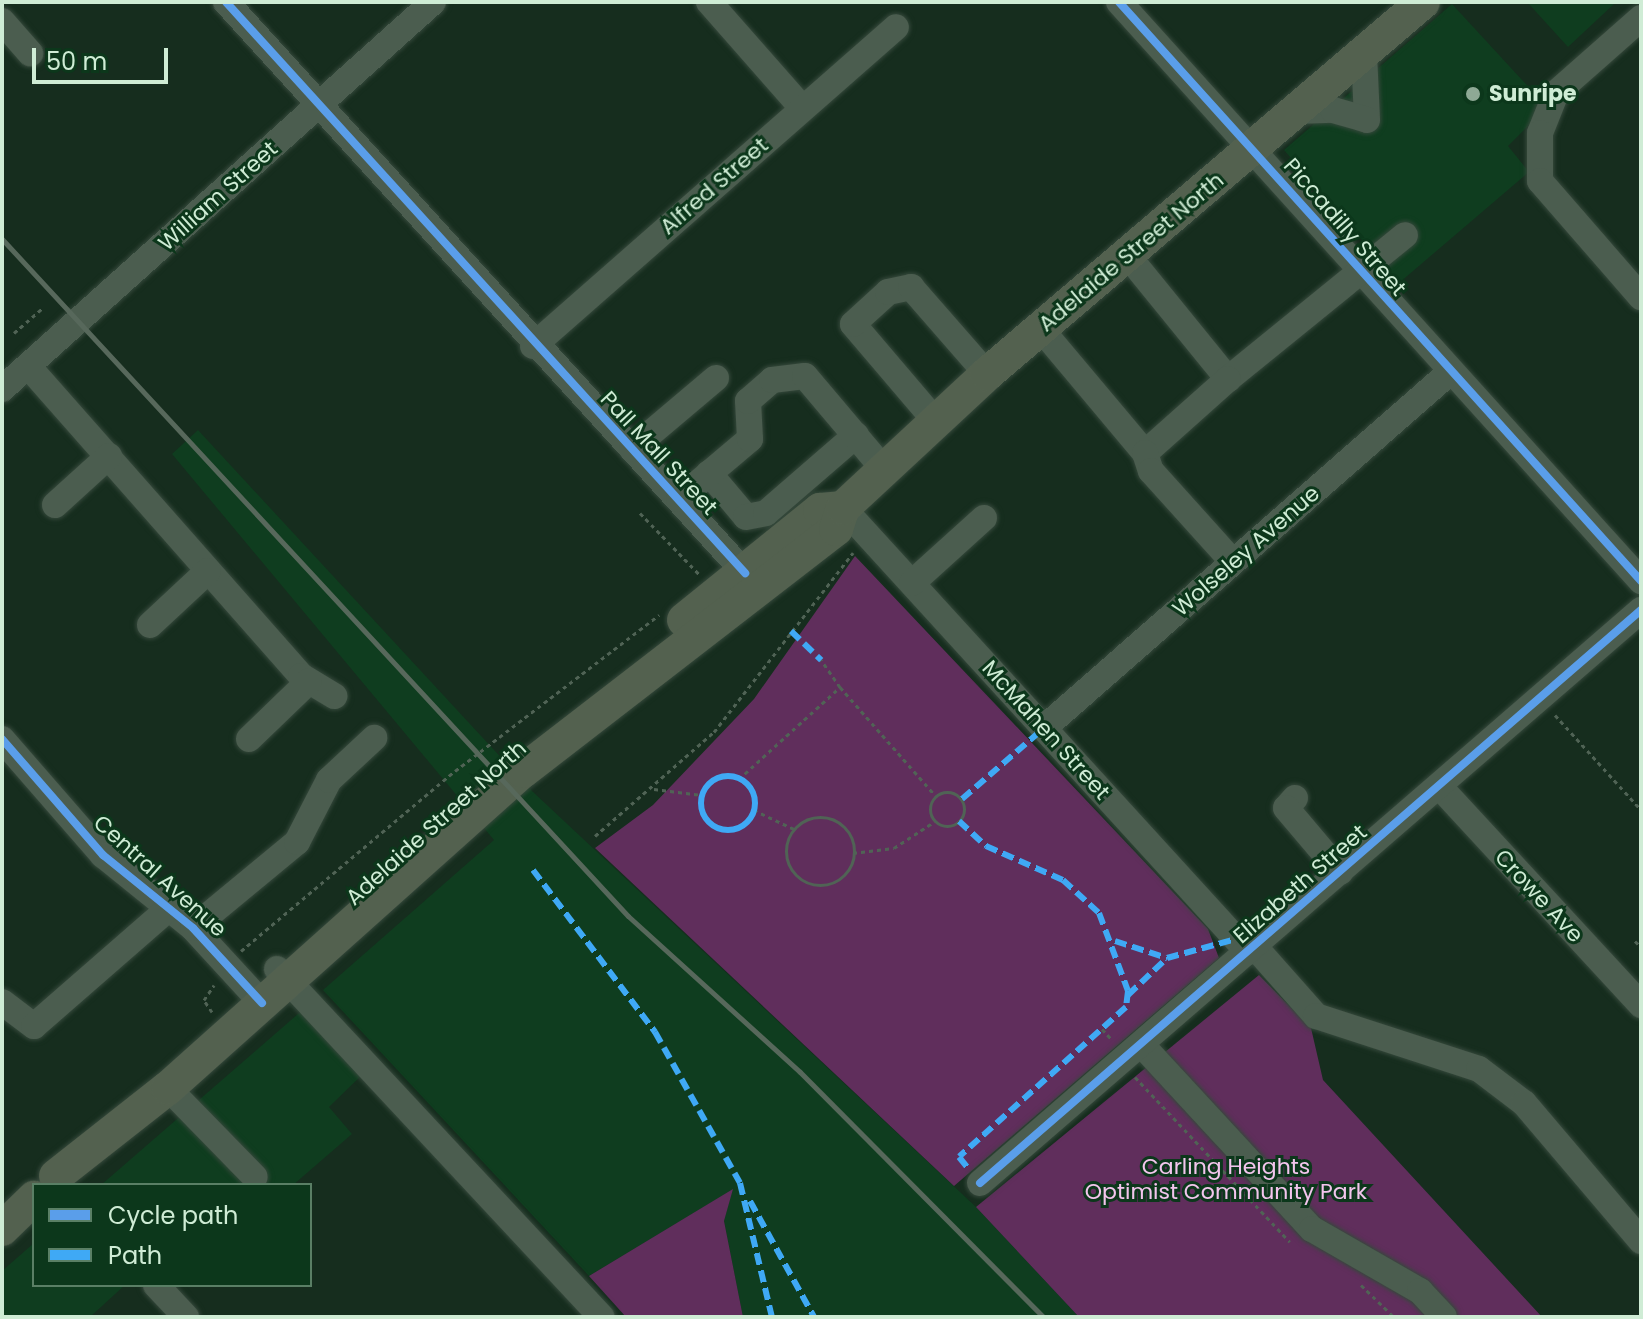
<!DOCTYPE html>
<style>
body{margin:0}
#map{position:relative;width:1643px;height:1319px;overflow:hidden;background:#162d1e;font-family:Poppins,sans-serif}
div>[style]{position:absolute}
.built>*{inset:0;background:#0f3d1f}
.green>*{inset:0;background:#602e5c}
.path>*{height:3px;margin-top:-1.5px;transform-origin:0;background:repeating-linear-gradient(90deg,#506355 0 4px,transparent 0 8px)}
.path>.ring{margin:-1.5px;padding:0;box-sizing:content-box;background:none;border:3px solid #506355;border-radius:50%}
.roads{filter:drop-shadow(0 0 2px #35483b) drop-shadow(0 0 2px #35483b)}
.minor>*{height:26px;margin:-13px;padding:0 13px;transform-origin:13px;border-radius:13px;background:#4b5d4f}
.major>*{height:34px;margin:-17px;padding:0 17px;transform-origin:17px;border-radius:17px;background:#53614f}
.rail>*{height:5px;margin:-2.5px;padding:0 2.5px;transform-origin:2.5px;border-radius:2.5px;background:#57685b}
.quiet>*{height:6px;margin-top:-3px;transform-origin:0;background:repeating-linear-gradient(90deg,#3fa9f5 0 12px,transparent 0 18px)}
.quiet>.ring{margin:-3px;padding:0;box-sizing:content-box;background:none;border:6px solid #3fa9f5;border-radius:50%}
.cycleway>*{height:8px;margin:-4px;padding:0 4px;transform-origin:4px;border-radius:4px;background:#5a9eea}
.dots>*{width:22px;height:22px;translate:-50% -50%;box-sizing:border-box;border:4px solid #0c371b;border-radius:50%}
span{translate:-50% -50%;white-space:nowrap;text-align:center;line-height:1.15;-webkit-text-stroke:6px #0c371b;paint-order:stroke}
.poi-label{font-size:22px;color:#cfecd5;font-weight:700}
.left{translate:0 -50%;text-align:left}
.street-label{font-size:22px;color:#cfecd5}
.park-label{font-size:22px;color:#f3c5ed}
.frame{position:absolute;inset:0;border:4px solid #cfecd5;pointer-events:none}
.legend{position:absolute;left:32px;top:1183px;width:280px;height:104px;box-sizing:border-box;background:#0c371b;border:2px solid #5a7f65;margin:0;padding:10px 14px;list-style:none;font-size:24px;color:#cfecd5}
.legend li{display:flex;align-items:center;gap:16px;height:40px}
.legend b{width:40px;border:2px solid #5a7f65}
.scale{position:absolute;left:32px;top:48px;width:136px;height:36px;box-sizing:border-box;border:4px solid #cfecd5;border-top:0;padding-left:10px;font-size:24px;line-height:28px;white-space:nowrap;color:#cfecd5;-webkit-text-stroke:6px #0c371b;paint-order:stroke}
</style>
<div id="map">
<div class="built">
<i style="clip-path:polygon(1527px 2px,1612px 2px,1614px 4px,1568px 47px)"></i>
<i style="clip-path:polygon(1452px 4px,1547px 107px,1508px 146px,1529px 172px,1399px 283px,1284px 150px)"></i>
<i style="clip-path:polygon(198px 430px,532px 791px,976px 1207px,1079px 1317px,743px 1317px,724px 1221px,732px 1190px,589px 1276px,323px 990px,494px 840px,172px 454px)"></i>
<i style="clip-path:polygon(306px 1007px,365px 1072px,329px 1107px,352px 1134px,293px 1185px,101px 1185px)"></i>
<i style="clip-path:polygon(34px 1243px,34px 1285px,125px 1285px,90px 1317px,2px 1317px,2px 1271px)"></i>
</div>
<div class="green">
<i style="clip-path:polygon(855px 556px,1208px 929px,1219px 958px,954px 1186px,595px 848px,653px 805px,754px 699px)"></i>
<i style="clip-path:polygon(1259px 975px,1311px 1028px,1323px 1080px,1542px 1317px,1079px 1317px,976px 1207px)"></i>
<i style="clip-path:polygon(733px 1189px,724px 1221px,743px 1317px,626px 1317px,589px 1276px)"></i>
</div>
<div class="path">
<i style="left:14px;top:333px;width:37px;rotate:-41deg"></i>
<i style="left:640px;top:513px;width:85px;rotate:46deg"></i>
<i style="left:840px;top:687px;width:144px;rotate:48.7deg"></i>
<i style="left:1555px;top:715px;width:128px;rotate:47.8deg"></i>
<i style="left:739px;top:779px;width:137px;rotate:-42.3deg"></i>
<i style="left:840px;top:687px;width:33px;rotate:-125deg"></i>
<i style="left:654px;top:789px;width:48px;rotate:7.1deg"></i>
<i class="ring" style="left:930px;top:792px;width:31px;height:31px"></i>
<i style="left:754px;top:810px;width:44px;rotate:25.4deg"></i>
<i class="ring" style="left:786px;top:817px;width:65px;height:65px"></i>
<i style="left:595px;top:836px;width:158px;rotate:-41.2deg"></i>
<i style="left:714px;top:732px;width:227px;rotate:-52.2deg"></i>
<i style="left:853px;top:853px;width:41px;rotate:-7deg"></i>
<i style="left:894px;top:848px;width:48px;rotate:-33deg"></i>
<i style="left:1635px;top:941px;width:8px;rotate:45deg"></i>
<i style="left:241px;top:951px;width:280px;rotate:-40.1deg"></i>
<i style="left:455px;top:771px;width:257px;rotate:-37.4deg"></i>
<i style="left:212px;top:1012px;width:14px;rotate:-124deg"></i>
<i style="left:204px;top:1000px;width:18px;rotate:-56deg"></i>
<i style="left:1102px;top:1029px;width:16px;rotate:47deg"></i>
<i style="left:1135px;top:1077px;width:226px;rotate:46.8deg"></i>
<i style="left:1361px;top:1285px;width:46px;rotate:44.1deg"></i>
</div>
<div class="roads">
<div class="minor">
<i style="left:226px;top:2px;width:772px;rotate:47.73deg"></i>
<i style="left:709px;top:2px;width:141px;rotate:48.7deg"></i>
<i style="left:1119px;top:2px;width:780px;rotate:47.96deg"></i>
<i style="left:1641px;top:18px;width:113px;rotate:138.6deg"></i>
<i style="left:1556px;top:93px;width:43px;rotate:111.8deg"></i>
<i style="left:1540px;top:133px;width:48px;rotate:90deg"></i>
<i style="left:1540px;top:181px;width:154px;rotate:49deg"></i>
<i style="left:2px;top:21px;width:43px;rotate:48.8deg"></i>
<i style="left:1364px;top:53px;width:67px;rotate:87.4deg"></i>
<i style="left:1296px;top:111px;width:37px;rotate:-2deg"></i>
<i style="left:1333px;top:110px;width:35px;rotate:16deg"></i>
<i style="left:1128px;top:256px;width:159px;rotate:50.9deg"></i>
<i style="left:1228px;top:379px;width:228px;rotate:-39.1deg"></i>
<i style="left:1041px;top:329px;width:162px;rotate:50deg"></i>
<i style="left:1145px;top:453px;width:111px;rotate:-41.7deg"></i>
<i style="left:533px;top:346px;width:483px;rotate:-41.3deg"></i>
<i style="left:28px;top:366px;width:413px;rotate:48.6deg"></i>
<i style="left:301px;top:676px;width:39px;rotate:31deg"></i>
<i style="left:2px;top:389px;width:579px;rotate:-41.92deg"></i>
<i style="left:938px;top:424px;width:131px;rotate:-130.4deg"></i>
<i style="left:853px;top:324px;width:47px;rotate:-42.4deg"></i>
<i style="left:888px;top:292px;width:24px;rotate:-12deg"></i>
<i style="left:911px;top:287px;width:116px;rotate:48.9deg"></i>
<i style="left:632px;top:449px;width:110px;rotate:-40.2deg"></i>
<i style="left:1145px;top:453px;width:19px;rotate:72deg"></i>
<i style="left:1151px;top:471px;width:122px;rotate:48deg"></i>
<i style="left:709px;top:473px;width:57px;rotate:49.9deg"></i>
<i style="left:746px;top:517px;width:20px;rotate:-11deg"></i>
<i style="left:766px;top:513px;width:119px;rotate:-40.9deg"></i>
<i style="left:679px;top:499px;width:93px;rotate:-40.2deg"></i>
<i style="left:750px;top:439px;width:38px;rotate:-93deg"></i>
<i style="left:748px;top:401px;width:32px;rotate:-41deg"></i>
<i style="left:772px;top:380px;width:33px;rotate:-7deg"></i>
<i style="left:805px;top:376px;width:126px;rotate:49.8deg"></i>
<i style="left:55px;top:505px;width:73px;rotate:-42.2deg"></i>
<i style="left:843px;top:508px;width:601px;rotate:47.63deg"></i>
<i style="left:912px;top:583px;width:97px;rotate:-42.1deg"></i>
<i style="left:150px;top:625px;width:79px;rotate:-43deg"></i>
<i style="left:1044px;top:728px;width:539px;rotate:-41.24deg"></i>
<i style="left:2px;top:739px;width:154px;rotate:49deg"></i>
<i style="left:103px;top:855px;width:116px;rotate:39deg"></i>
<i style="left:193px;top:928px;width:102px;rotate:47.4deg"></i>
<i style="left:249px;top:739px;width:83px;rotate:-44deg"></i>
<i style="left:1439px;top:786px;width:298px;rotate:47.3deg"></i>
<i style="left:1295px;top:798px;width:13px;rotate:132deg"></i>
<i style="left:1286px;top:808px;width:84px;rotate:49.8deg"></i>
<i style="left:193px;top:928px;width:135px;rotate:-39.6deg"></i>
<i style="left:297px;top:842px;width:70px;rotate:-62.7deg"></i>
<i style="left:329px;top:780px;width:62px;rotate:-43deg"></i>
<i style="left:1255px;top:947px;width:92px;rotate:48.5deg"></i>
<i style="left:1316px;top:1016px;width:171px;rotate:18deg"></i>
<i style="left:1479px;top:1069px;width:56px;rotate:37.1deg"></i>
<i style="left:1524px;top:1103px;width:181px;rotate:49.7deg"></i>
<i style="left:277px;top:969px;width:476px;rotate:47deg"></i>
<i style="left:2px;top:1002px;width:40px;rotate:37deg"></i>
<i style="left:34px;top:1026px;width:178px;rotate:-41.1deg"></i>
<i style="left:1141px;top:1044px;width:252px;rotate:47.3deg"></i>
<i style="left:1312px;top:1229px;width:125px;rotate:29.9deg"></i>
<i style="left:1420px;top:1291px;width:35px;rotate:47deg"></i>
<i style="left:168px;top:1088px;width:124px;rotate:45.7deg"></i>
<i style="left:980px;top:1183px;width:875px;rotate:-40.92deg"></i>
<i style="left:156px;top:1285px;width:44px;rotate:46.8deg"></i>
</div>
<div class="major">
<i style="left:684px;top:620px;width:175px;rotate:-39deg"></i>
<i style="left:820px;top:510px;width:23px;rotate:-5deg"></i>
<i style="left:56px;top:1176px;width:142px;rotate:-38.2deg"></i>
<i style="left:168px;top:1088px;width:476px;rotate:-41.8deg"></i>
<i style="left:523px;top:771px;width:396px;rotate:-37.7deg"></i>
<i style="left:836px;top:529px;width:22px;rotate:-72deg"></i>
<i style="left:843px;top:508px;width:197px;rotate:-42.9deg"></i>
<i style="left:987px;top:374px;width:573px;rotate:-40.47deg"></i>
<i style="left:2px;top:1229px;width:45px;rotate:-44.1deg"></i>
</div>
</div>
<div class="rail">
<i style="left:2px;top:239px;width:922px;rotate:47.24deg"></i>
<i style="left:628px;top:916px;width:232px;rotate:42.2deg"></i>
<i style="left:800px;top:1072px;width:345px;rotate:45.2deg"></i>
</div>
<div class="quiet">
<i style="left:791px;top:631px;width:42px;rotate:44deg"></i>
<i class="ring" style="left:701px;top:776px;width:48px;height:48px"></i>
<i style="left:962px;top:799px;width:108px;rotate:-40.9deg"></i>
<i style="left:959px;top:821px;width:37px;rotate:43deg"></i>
<i style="left:986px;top:846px;width:84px;rotate:23.8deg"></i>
<i style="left:1063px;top:880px;width:49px;rotate:42.5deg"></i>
<i style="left:1099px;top:913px;width:83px;rotate:69.6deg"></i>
<i style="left:1128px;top:991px;width:16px;rotate:97deg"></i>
<i style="left:1126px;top:1007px;width:224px;rotate:138.1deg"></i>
<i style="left:959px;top:1157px;width:13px;rotate:51deg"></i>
<i style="left:533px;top:870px;width:203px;rotate:53deg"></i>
<i style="left:655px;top:1032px;width:173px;rotate:60.6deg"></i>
<i style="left:740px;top:1183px;width:138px;rotate:76.6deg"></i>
<i style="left:1115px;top:941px;width:55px;rotate:18.1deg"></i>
<i style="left:1128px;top:995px;width:54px;rotate:-43.5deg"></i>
<i style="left:1167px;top:958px;width:72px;rotate:-15.4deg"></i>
<i style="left:750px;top:1201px;width:132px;rotate:61.1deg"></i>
</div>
<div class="cycleway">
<i style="left:226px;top:2px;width:772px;rotate:47.73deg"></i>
<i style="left:1119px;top:2px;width:780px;rotate:47.96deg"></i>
<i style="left:2px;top:739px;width:154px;rotate:49deg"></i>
<i style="left:103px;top:855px;width:116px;rotate:39deg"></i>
<i style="left:193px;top:928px;width:102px;rotate:47.4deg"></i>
<i style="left:980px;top:1183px;width:875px;rotate:-40.92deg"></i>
</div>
<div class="dots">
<i style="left:1473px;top:94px;background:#8ea995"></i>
</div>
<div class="poi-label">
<span class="left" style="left:1489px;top:94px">Sunripe</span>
</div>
<div class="street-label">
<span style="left:714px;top:186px;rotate:-41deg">Alfred Street</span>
<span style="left:218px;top:196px;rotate:-42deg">William Street</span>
<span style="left:1345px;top:227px;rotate:49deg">Piccadilly Street</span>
<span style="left:1131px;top:252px;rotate:-40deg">Adelaide Street North</span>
<span style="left:659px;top:453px;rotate:47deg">Pall Mall Street</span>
<span style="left:1246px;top:551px;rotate:-41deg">Wolseley Avenue</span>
<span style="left:1046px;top:730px;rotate:48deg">McMahen Street</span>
<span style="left:436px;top:823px;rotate:-42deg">Adelaide Street North</span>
<span style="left:160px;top:876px;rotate:42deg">Central Avenue</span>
<span style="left:1300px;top:884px;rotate:-41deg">Elizabeth Street</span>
<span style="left:1539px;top:896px;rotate:47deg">Crowe Ave</span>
</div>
<div class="park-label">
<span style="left:1226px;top:1179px">Carling Heights<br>Optimist Community Park</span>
</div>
<div class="frame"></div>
<ul class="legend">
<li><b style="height:10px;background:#5a9eea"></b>Cycle path</li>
<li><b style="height:10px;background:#3fa9f5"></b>Path</li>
</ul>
<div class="scale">50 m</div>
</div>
